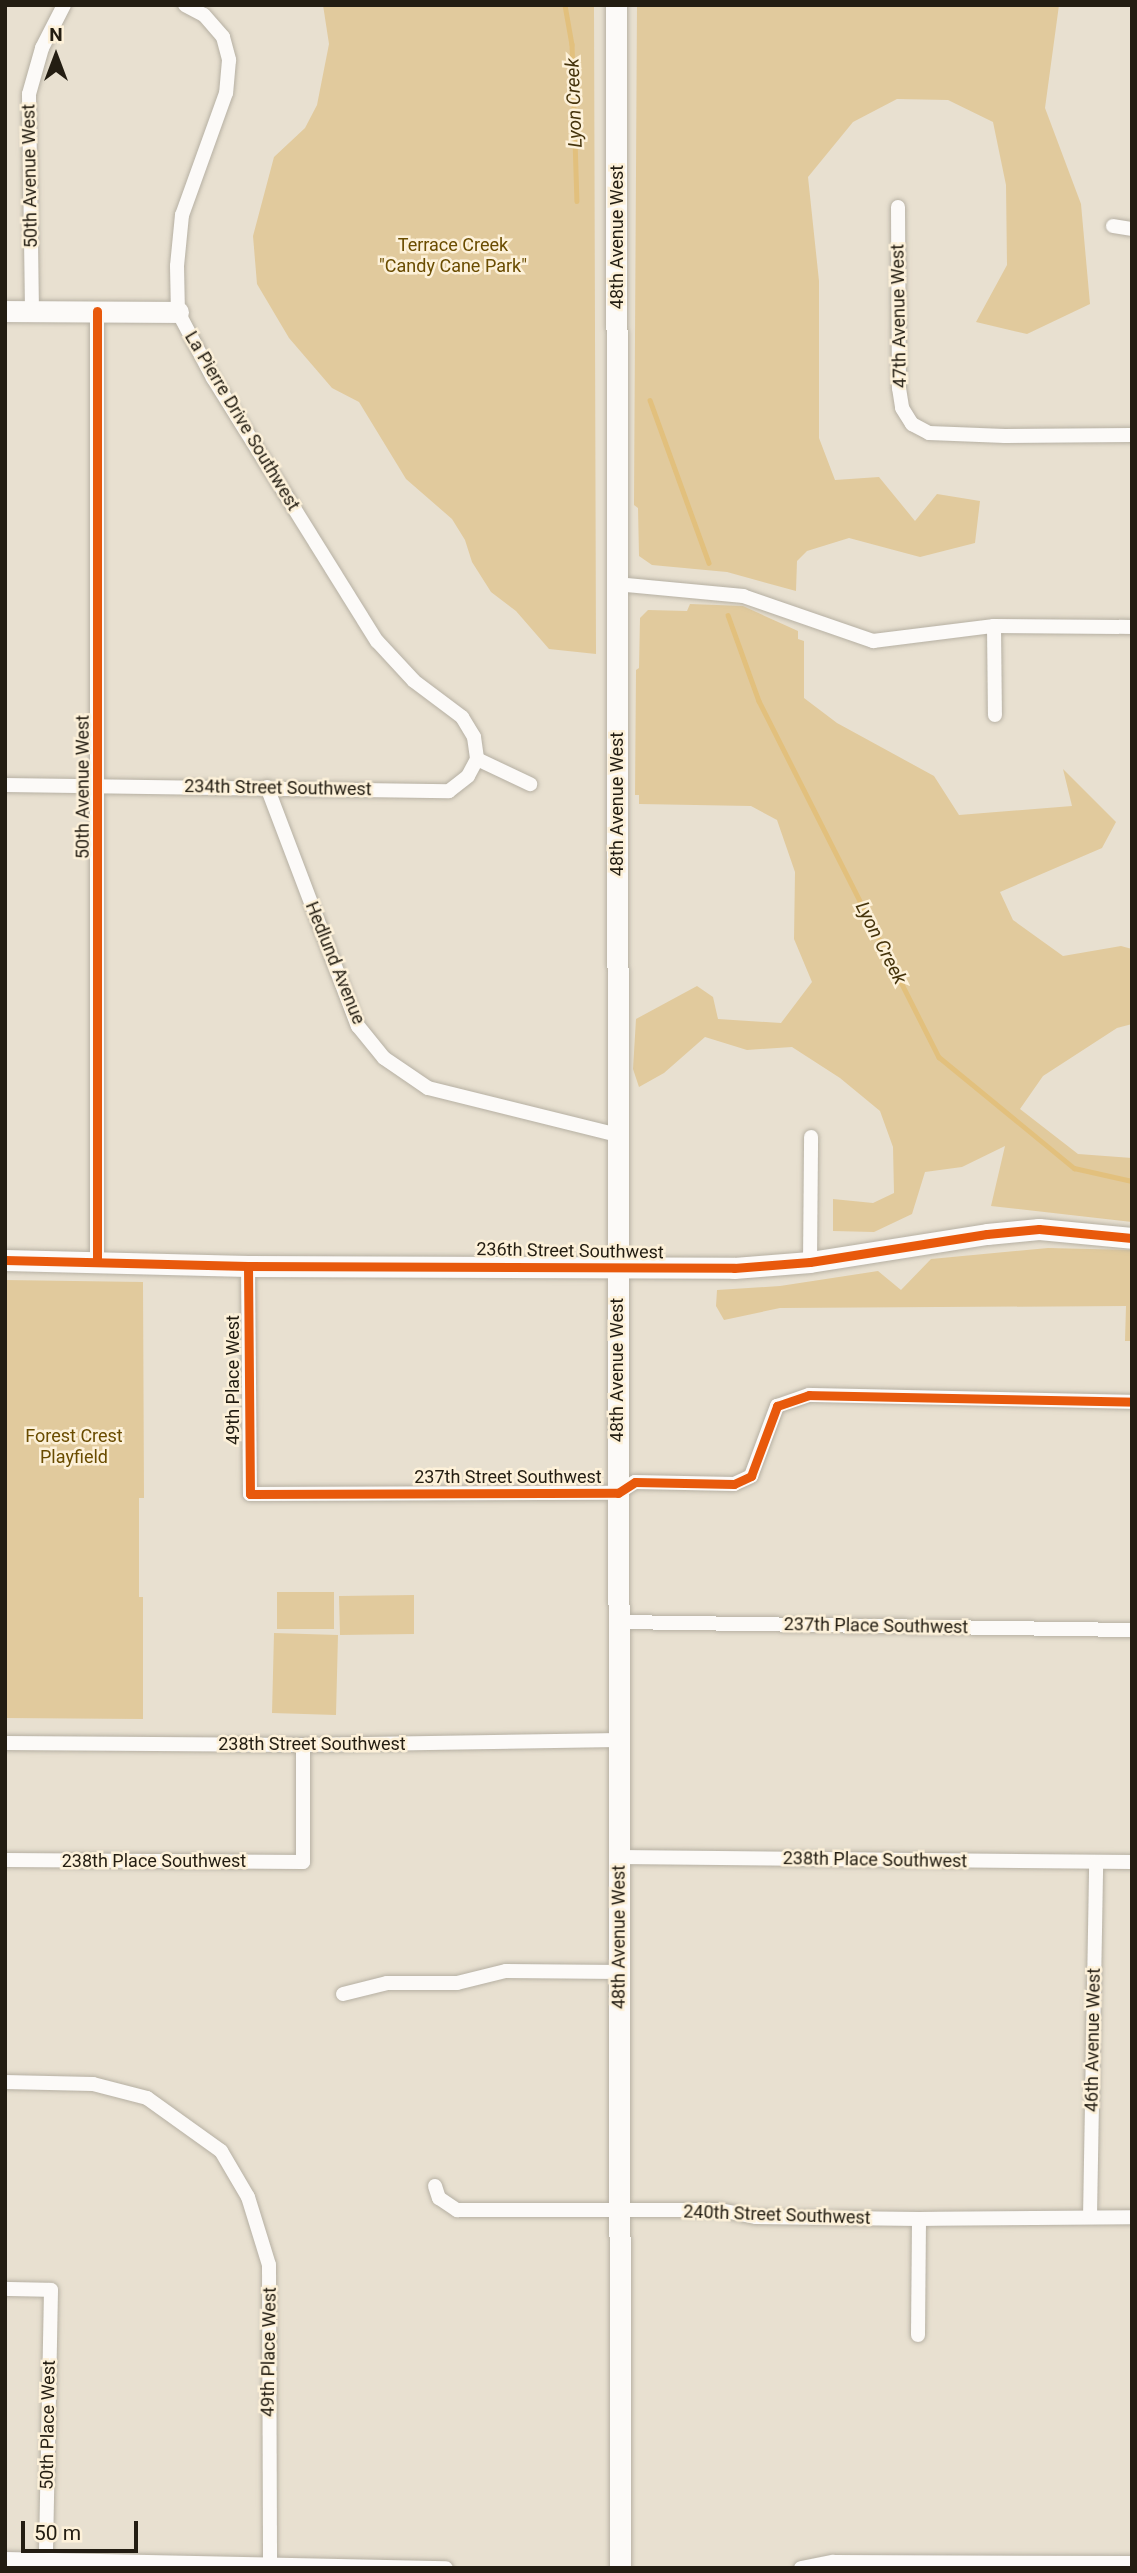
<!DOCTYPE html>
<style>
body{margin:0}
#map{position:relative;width:1137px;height:2573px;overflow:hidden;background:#e8e0d0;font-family:Roboto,sans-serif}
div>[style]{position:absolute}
.green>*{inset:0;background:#e1ca9d}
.stream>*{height:4.5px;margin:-2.25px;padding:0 2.25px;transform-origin:2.25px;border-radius:2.25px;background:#e2c07d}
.roads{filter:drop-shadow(0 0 2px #b6b0a3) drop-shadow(0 0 2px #b6b0a3)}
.street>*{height:14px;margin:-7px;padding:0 7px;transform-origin:7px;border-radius:7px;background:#fcfaf8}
.secondary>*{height:21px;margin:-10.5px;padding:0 10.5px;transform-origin:10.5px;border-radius:10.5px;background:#fcfaf8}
.cycleway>*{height:9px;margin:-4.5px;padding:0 4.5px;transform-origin:4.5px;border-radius:4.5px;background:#e8590c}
span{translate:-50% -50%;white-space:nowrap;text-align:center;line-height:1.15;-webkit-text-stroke:5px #fdf1d9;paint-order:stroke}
.street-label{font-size:18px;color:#231d12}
.park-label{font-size:18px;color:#6a4c00}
.water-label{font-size:19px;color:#45330b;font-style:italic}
.frame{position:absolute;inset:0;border:7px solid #231d12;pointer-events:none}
.north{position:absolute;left:21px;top:21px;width:70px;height:70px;-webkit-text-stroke:5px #fdf1d9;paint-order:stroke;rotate:0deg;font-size:19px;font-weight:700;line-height:28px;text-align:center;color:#231d12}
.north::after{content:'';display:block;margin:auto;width:24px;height:32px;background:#231d12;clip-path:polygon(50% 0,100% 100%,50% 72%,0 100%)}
.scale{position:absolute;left:21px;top:2521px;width:117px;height:32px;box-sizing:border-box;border:4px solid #231d12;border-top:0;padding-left:9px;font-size:21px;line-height:24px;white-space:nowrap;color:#231d12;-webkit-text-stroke:5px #fdf1d9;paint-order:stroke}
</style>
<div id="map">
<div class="green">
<i style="clip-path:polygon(323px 5px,594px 5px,596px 654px,549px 649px,516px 611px,491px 592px,472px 562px,465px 540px,452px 519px,406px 479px,359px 402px,332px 388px,289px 338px,257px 284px,253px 236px,274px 157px,305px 128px,317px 105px,329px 44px)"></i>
<i style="clip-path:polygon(637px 5px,1059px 5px,1045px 108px,1081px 204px,1090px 304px,1027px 334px,976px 322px,1007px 265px,1006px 185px,993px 122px,948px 100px,897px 99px,853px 122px,808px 177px,819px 281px,819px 438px,835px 480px,879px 477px,915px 521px,937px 494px,980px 501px,975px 543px,920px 557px,849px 538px,807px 551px,797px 561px,796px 591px,727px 572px,652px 565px,639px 556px,638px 508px,634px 505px)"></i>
<i style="clip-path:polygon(690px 604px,743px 606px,798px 631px,798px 639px,804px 641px,804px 698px,837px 723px,934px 776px,959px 815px,1072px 806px,1063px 769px,1116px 822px,1102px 848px,1000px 892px,1013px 920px,1063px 956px,1121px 946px,1132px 949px,1132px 1024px,1117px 1028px,1043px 1076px,1020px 1109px,1078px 1154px,1132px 1158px,1132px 1222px,991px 1206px,1005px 1146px,962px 1167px,925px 1172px,912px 1214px,874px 1232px,833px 1231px,833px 1199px,873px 1203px,894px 1193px,893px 1147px,880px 1111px,840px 1078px,792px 1047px,747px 1050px,705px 1037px,664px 1073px,639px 1087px,633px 1069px,636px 1019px,697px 986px,713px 997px,718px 1019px,781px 1023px,812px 982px,794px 939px,795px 872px,777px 820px,751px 806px,639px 804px,639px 795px,635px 795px,636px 670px,639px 668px,640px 618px,648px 610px,687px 611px)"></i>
<i style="clip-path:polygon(1048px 1248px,1132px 1250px,1132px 1341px,1125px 1341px,1126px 1306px,780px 1308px,724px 1320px,716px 1306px,717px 1290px,780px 1286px,878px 1271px,901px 1290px,931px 1259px)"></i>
<i style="clip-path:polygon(5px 1280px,143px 1282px,144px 1498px,139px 1498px,139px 1597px,143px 1597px,143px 1719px,5px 1718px)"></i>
<i style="clip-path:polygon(277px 1592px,334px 1592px,334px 1629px,277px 1629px)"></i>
<i style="clip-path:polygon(414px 1595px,414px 1634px,340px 1635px,339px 1596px)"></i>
<i style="clip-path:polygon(274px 1633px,338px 1635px,336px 1715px,272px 1713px)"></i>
</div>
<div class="stream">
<i style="left:565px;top:5px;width:40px;rotate:80deg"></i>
<i style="left:572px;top:44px;width:157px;rotate:88.2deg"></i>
<i style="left:650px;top:400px;width:173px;rotate:70.1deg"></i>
<i style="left:728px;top:615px;width:91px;rotate:70.2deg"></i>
<i style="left:759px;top:701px;width:399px;rotate:63.2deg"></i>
<i style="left:939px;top:1057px;width:175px;rotate:39.4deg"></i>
<i style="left:1074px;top:1168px;width:59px;rotate:12.6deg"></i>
</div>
<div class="roads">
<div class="street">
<i style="left:185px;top:5px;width:21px;rotate:28deg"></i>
<i style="left:204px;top:15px;width:29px;rotate:49deg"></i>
<i style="left:223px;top:37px;width:24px;rotate:75deg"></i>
<i style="left:229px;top:60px;width:33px;rotate:95deg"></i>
<i style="left:226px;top:93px;width:130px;rotate:109.8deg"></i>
<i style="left:182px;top:215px;width:51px;rotate:95.6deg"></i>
<i style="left:177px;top:266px;width:46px;rotate:88.8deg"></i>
<i style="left:178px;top:312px;width:75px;rotate:62.1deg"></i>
<i style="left:213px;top:378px;width:310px;rotate:58.1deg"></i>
<i style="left:377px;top:641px;width:54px;rotate:47.2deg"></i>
<i style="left:414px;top:681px;width:60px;rotate:36.9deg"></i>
<i style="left:462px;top:717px;width:23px;rotate:59deg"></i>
<i style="left:474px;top:737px;width:22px;rotate:82deg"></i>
<i style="left:898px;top:207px;width:181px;rotate:89.7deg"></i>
<i style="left:899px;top:388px;width:20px;rotate:81deg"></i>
<i style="left:902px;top:408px;width:19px;rotate:58deg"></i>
<i style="left:912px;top:424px;width:19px;rotate:28deg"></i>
<i style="left:929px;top:433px;width:76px;rotate:2.3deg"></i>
<i style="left:1005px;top:436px;width:127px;rotate:-0.5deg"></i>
<i style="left:1113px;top:226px;width:19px;rotate:9deg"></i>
<i style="left:32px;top:311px;width:217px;rotate:-90.8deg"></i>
<i style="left:29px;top:94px;width:48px;rotate:-74.2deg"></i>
<i style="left:42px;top:48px;width:48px;rotate:-62.9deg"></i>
<i style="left:616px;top:584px;width:128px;rotate:5.4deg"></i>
<i style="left:743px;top:596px;width:138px;rotate:19.1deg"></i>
<i style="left:873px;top:641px;width:122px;rotate:-7.1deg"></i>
<i style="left:994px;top:626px;width:138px;rotate:0.4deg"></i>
<i style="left:994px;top:626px;width:89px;rotate:89.4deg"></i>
<i style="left:477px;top:759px;width:59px;rotate:25.3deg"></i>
<i style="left:5px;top:785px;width:444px;rotate:0.8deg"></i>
<i style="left:449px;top:791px;width:24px;rotate:-38deg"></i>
<i style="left:468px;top:776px;width:19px;rotate:-62deg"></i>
<i style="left:267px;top:787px;width:256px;rotate:69.2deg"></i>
<i style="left:358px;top:1026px;width:41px;rotate:50.9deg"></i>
<i style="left:384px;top:1058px;width:53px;rotate:34.3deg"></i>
<i style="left:428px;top:1088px;width:196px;rotate:13.9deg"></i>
<i style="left:97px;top:1262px;width:951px;rotate:-90deg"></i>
<i style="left:810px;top:1262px;width:125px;rotate:-89.5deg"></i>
<i style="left:248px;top:1266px;width:228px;rotate:89.5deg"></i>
<i style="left:250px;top:1494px;width:368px;rotate:-0.2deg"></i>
<i style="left:618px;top:1493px;width:20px;rotate:-33deg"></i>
<i style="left:635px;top:1482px;width:99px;rotate:1.2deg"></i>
<i style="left:734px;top:1484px;width:19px;rotate:-25deg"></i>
<i style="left:751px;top:1476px;width:75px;rotate:-69.6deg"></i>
<i style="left:777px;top:1406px;width:34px;rotate:-19deg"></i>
<i style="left:809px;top:1395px;width:323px;rotate:1.2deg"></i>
<i style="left:620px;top:1622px;width:512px;rotate:0.9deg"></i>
<i style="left:5px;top:1743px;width:298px;rotate:0.4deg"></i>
<i style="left:303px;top:1745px;width:316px;rotate:-0.9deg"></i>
<i style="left:619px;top:1857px;width:513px;rotate:0.56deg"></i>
<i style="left:5px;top:1860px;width:298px;rotate:0.4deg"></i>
<i style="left:303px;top:1862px;width:117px;rotate:-90deg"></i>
<i style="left:343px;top:1994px;width:45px;rotate:-14deg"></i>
<i style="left:387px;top:1983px;width:70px"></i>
<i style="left:457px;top:1983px;width:50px;rotate:-13.8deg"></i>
<i style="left:506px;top:1971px;width:114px;rotate:0.5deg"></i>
<i style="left:5px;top:2082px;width:88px;rotate:1.3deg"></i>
<i style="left:93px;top:2084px;width:56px;rotate:14.5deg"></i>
<i style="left:147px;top:2098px;width:91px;rotate:35.6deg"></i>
<i style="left:221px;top:2151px;width:53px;rotate:59.6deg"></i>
<i style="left:248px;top:2197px;width:71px;rotate:72.8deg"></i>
<i style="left:269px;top:2265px;width:299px;rotate:89.8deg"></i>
<i style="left:435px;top:2186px;width:13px;rotate:72deg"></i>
<i style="left:439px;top:2198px;width:22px;rotate:34deg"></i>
<i style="left:457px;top:2210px;width:263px"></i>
<i style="left:720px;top:2210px;width:37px;rotate:11deg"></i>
<i style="left:756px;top:2217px;width:163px;rotate:0.7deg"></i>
<i style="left:919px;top:2219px;width:213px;rotate:-0.5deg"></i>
<i style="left:1090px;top:2217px;width:355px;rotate:-89deg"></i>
<i style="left:5px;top:2289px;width:46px;rotate:1.2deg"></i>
<i style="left:51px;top:2290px;width:270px;rotate:91.1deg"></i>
<i style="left:918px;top:2335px;width:116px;rotate:-89.5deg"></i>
<i style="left:5px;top:2559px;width:441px;rotate:1.2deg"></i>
<i style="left:801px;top:2568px;width:33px;rotate:-11deg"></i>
<i style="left:833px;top:2562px;width:299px;rotate:0.2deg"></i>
</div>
<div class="secondary">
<i style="left:616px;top:5px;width:2563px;rotate:89.91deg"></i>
<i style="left:5px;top:311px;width:173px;rotate:0.3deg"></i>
<i style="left:5px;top:1260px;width:243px;rotate:1.4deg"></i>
<i style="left:248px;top:1266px;width:486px;rotate:0.2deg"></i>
<i style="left:734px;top:1268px;width:76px;rotate:-4.5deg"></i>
<i style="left:810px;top:1262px;width:179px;rotate:-9deg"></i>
<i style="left:987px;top:1234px;width:52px;rotate:-5.5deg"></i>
<i style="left:1039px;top:1229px;width:93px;rotate:5.5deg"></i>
</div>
</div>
<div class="cycleway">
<i style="left:5px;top:1260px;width:243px;rotate:1.4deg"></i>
<i style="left:248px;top:1266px;width:486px;rotate:0.2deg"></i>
<i style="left:734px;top:1268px;width:76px;rotate:-4.5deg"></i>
<i style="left:810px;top:1262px;width:179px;rotate:-9deg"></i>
<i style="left:987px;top:1234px;width:52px;rotate:-5.5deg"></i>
<i style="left:1039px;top:1229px;width:93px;rotate:5.5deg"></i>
<i style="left:97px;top:1262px;width:951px;rotate:-90deg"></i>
<i style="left:248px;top:1266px;width:228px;rotate:89.5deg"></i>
<i style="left:250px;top:1494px;width:368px;rotate:-0.2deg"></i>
<i style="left:618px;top:1493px;width:20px;rotate:-33deg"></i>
<i style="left:635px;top:1482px;width:99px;rotate:1.2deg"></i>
<i style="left:734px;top:1484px;width:19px;rotate:-25deg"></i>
<i style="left:751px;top:1476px;width:75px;rotate:-69.6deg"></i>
<i style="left:777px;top:1406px;width:34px;rotate:-19deg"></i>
<i style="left:809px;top:1395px;width:323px;rotate:1.2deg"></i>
</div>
<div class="street-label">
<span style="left:30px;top:176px;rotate:-91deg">50th Avenue West</span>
<span style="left:617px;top:237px;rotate:-90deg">48th Avenue West</span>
<span style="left:899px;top:316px;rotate:-91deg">47th Avenue West</span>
<span style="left:242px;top:421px;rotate:59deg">La Pierre Drive Southwest</span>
<span style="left:83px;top:787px;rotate:-90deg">50th Avenue West</span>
<span style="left:278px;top:788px;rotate:1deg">234th Street Southwest</span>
<span style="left:617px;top:804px;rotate:-90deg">48th Avenue West</span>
<span style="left:335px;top:963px;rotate:68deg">Hedlund Avenue</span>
<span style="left:570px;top:1251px;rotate:1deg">236th Street Southwest</span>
<span style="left:617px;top:1370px;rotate:-90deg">48th Avenue West</span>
<span style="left:233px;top:1380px;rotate:-90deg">49th Place West</span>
<span style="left:508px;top:1477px">237th Street Southwest</span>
<span style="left:876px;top:1626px;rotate:1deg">237th Place Southwest</span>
<span style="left:312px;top:1744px">238th Street Southwest</span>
<span style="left:875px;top:1860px;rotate:1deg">238th Place Southwest</span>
<span style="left:154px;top:1861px">238th Place Southwest</span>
<span style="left:619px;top:1937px;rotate:-90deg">48th Avenue West</span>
<span style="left:1093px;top:2040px;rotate:-89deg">46th Avenue West</span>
<span style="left:777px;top:2215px;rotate:2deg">240th Street Southwest</span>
<span style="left:269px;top:2352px;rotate:-89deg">49th Place West</span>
<span style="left:48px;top:2425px;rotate:-89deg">50th Place West</span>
</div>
<div class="park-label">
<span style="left:453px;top:256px">Terrace Creek<br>"Candy Cane Park"</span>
<span style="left:74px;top:1447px">Forest Crest<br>Playfield</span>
</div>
<div class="water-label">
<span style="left:574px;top:103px;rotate:-92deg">Lyon Creek</span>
<span style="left:881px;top:943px;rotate:63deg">Lyon Creek</span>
</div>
<div class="frame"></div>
<div class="north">N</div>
<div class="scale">50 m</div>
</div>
